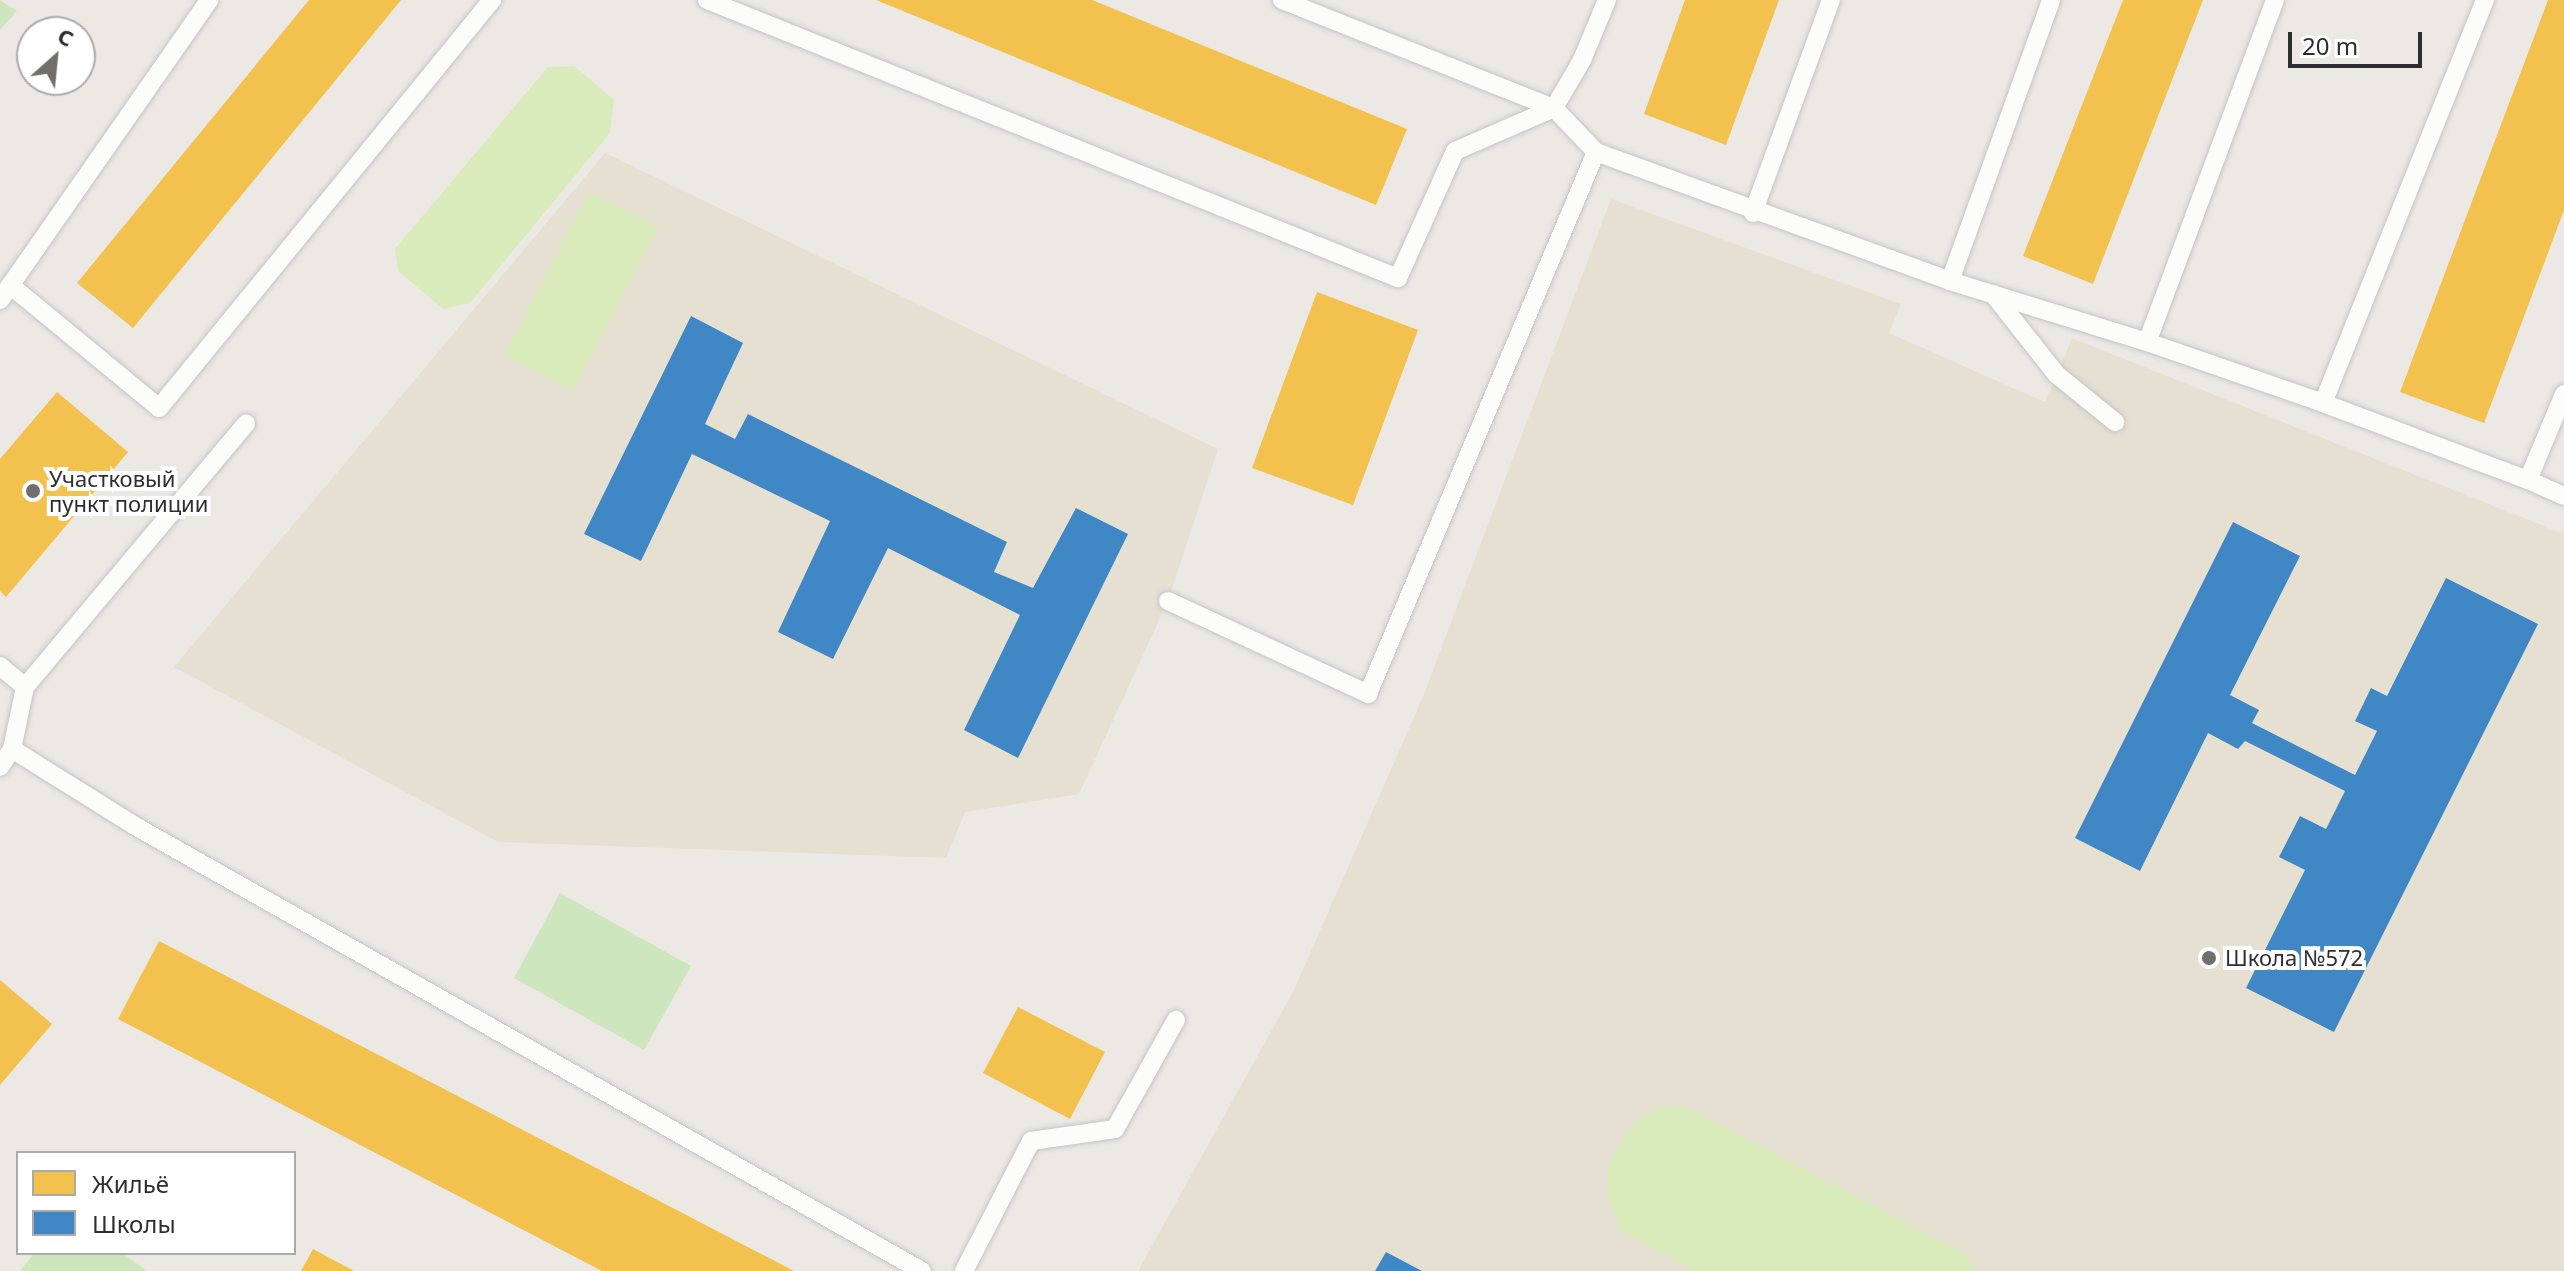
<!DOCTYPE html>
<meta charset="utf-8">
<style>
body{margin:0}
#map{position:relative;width:2564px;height:1271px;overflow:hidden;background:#ece8e4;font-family:"Noto Sans",sans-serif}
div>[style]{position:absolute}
.education>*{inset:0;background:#e6e0d3}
.green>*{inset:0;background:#cee6be}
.pitch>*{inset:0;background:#d9eabb}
.homes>*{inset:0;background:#f2c14e}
.schools>*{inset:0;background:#3f88c5}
.roads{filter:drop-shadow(0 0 2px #c5c4c5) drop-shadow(0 0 2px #c5c4c5)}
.service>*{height:18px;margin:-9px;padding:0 9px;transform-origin:9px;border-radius:9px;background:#fcfcfb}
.dots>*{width:22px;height:22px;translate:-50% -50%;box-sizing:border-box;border:4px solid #fff;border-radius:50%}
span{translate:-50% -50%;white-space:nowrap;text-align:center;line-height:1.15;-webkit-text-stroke:8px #fff;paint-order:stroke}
.poi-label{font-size:22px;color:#2e2e2e}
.left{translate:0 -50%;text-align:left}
.legend{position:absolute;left:16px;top:1151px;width:280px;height:104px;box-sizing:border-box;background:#fff;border:2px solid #ababab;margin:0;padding:10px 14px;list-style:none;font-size:24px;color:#2e2e2e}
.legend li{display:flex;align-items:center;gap:16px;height:40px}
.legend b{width:40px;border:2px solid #ababab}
.north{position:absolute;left:16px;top:16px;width:80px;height:80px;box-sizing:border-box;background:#fff;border:2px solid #ababab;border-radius:50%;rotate:27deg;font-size:22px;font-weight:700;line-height:32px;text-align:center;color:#2e2e2e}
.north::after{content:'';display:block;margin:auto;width:28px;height:36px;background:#706f6e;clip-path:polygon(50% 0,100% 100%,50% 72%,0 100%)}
.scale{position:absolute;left:2288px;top:32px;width:134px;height:36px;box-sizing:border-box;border:4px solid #2e2e2e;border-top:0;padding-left:10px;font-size:24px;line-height:28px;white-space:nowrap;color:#2e2e2e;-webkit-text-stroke:6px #fff;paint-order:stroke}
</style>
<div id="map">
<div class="education">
<i style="clip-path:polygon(605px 153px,1218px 449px,1168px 601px,1079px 794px,965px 812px,946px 858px,498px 842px,174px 667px)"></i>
<i style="clip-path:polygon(1611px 199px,1901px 304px,1889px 333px,2045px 402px,2072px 338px,2564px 534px,2564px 1271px,1138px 1271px,1293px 992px,1422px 699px)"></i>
</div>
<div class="green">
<i style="clip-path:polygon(0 0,17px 11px,0 30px)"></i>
<i style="clip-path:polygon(560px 893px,691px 966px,644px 1050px,514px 978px)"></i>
<i style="clip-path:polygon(34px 1253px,122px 1253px,147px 1271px,20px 1271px)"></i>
</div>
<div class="pitch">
<i style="clip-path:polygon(574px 66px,614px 100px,610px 133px,470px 303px,443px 309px,398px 271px,395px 249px,548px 67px)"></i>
<i style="clip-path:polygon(589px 192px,658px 227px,573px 391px,504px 355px)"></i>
<i style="clip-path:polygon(1684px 1106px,1969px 1256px,1974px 1271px,1697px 1271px,1621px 1232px,1607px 1193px,1609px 1162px,1634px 1122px,1660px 1107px)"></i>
</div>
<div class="homes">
<i style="clip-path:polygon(309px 0,401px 0,133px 328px,77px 283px)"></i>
<i style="clip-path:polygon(876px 0,1092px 0,1407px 129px,1376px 205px)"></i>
<i style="clip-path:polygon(1685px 0,1779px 0,1726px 145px,1644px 114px)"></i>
<i style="clip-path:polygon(2123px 0,2203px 0,2093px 284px,2023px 256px)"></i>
<i style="clip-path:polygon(2548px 0,2564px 0,2564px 210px,2484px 423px,2400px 392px)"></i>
<i style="clip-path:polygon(1317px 292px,1418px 330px,1353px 505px,1252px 468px)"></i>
<i style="clip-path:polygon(57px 392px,128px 452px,6px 597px,0 591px,0 459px)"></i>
<i style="clip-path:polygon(159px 941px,598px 1169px,794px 1271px,602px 1271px,118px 1019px)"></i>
<i style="clip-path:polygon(0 980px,52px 1024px,0 1085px)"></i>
<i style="clip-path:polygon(1018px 1007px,1105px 1052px,1070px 1119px,983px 1073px)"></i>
<i style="clip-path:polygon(313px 1249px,354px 1271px,301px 1271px)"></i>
</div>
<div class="schools">
<i style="clip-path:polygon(691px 316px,743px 343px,705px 424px,735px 439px,748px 414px,1007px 542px,994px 572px,1033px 588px,1076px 508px,1128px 534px,1018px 758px,964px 730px,1020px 615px,888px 548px,833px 659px,778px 632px,830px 521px,692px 454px,641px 561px,584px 534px)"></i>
<i style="clip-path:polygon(2233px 522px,2300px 556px,2230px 695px,2259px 710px,2252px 723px,2355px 775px,2377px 731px,2355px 721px,2371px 688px,2387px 696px,2446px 578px,2538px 624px,2334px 1032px,2246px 988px,2305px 870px,2279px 857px,2300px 816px,2326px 829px,2345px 791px,2245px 741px,2238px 749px,2208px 733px,2140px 871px,2075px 838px)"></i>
<i style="clip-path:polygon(1386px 1252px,1422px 1271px,1375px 1271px)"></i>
</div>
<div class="roads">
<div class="service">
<i style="left:707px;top:0;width:745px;rotate:21.92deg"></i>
<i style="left:1398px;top:278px;width:139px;rotate:-65.8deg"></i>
<i style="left:1455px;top:151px;width:108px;rotate:-23.5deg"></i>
<i style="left:1554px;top:108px;width:56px;rotate:-59.7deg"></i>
<i style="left:1582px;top:60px;width:65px;rotate:-67.4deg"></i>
<i style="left:1282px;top:0;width:293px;rotate:21.7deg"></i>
<i style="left:1554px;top:108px;width:61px;rotate:46.3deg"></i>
<i style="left:1596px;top:152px;width:377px;rotate:20deg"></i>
<i style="left:1950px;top:281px;width:206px;rotate:17.2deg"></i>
<i style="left:2275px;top:0;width:365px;rotate:110.5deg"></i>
<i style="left:2147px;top:342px;width:186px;rotate:19.1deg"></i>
<i style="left:2485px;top:0;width:434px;rotate:111.9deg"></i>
<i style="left:2323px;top:403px;width:219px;rotate:20.6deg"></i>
<i style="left:1753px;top:213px;width:227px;rotate:-69.9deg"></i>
<i style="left:1950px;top:281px;width:299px;rotate:-70.2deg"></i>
<i style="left:10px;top:285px;width:193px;rotate:39.5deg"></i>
<i style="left:159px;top:408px;width:527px;rotate:-50.78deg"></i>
<i style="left:1993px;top:294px;width:103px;rotate:51.7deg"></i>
<i style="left:2057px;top:375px;width:75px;rotate:39deg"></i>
<i style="left:0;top:300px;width:366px;rotate:-55.1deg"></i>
<i style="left:2564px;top:394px;width:93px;rotate:112.7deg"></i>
<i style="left:2528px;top:480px;width:39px;rotate:24deg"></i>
<i style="left:1168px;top:601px;width:221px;rotate:24.9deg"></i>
<i style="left:1368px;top:694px;width:588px;rotate:-67.19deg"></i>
<i style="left:0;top:666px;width:33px;rotate:40deg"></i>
<i style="left:25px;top:687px;width:344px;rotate:-50deg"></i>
<i style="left:25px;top:687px;width:63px;rotate:101.8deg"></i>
<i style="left:12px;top:749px;width:145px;rotate:32deg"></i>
<i style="left:135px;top:826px;width:904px;rotate:29.49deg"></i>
<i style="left:0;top:767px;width:22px;rotate:-56deg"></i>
<i style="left:964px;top:1271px;width:146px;rotate:-62.7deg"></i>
<i style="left:1031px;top:1141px;width:85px;rotate:-8.1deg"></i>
<i style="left:1115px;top:1129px;width:125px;rotate:-60.8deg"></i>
</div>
</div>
<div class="dots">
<i style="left:33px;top:491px;background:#706f6e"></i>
<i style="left:2209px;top:958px;background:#706f6e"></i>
</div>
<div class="poi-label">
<span class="left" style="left:49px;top:491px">Участковый<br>пункт полиции</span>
<span class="left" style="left:2225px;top:958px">Школа №572</span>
</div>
<ul class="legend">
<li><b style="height:22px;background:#f2c14e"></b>Жильё</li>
<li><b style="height:22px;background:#3f88c5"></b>Школы</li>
</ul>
<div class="north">С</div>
<div class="scale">20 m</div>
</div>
